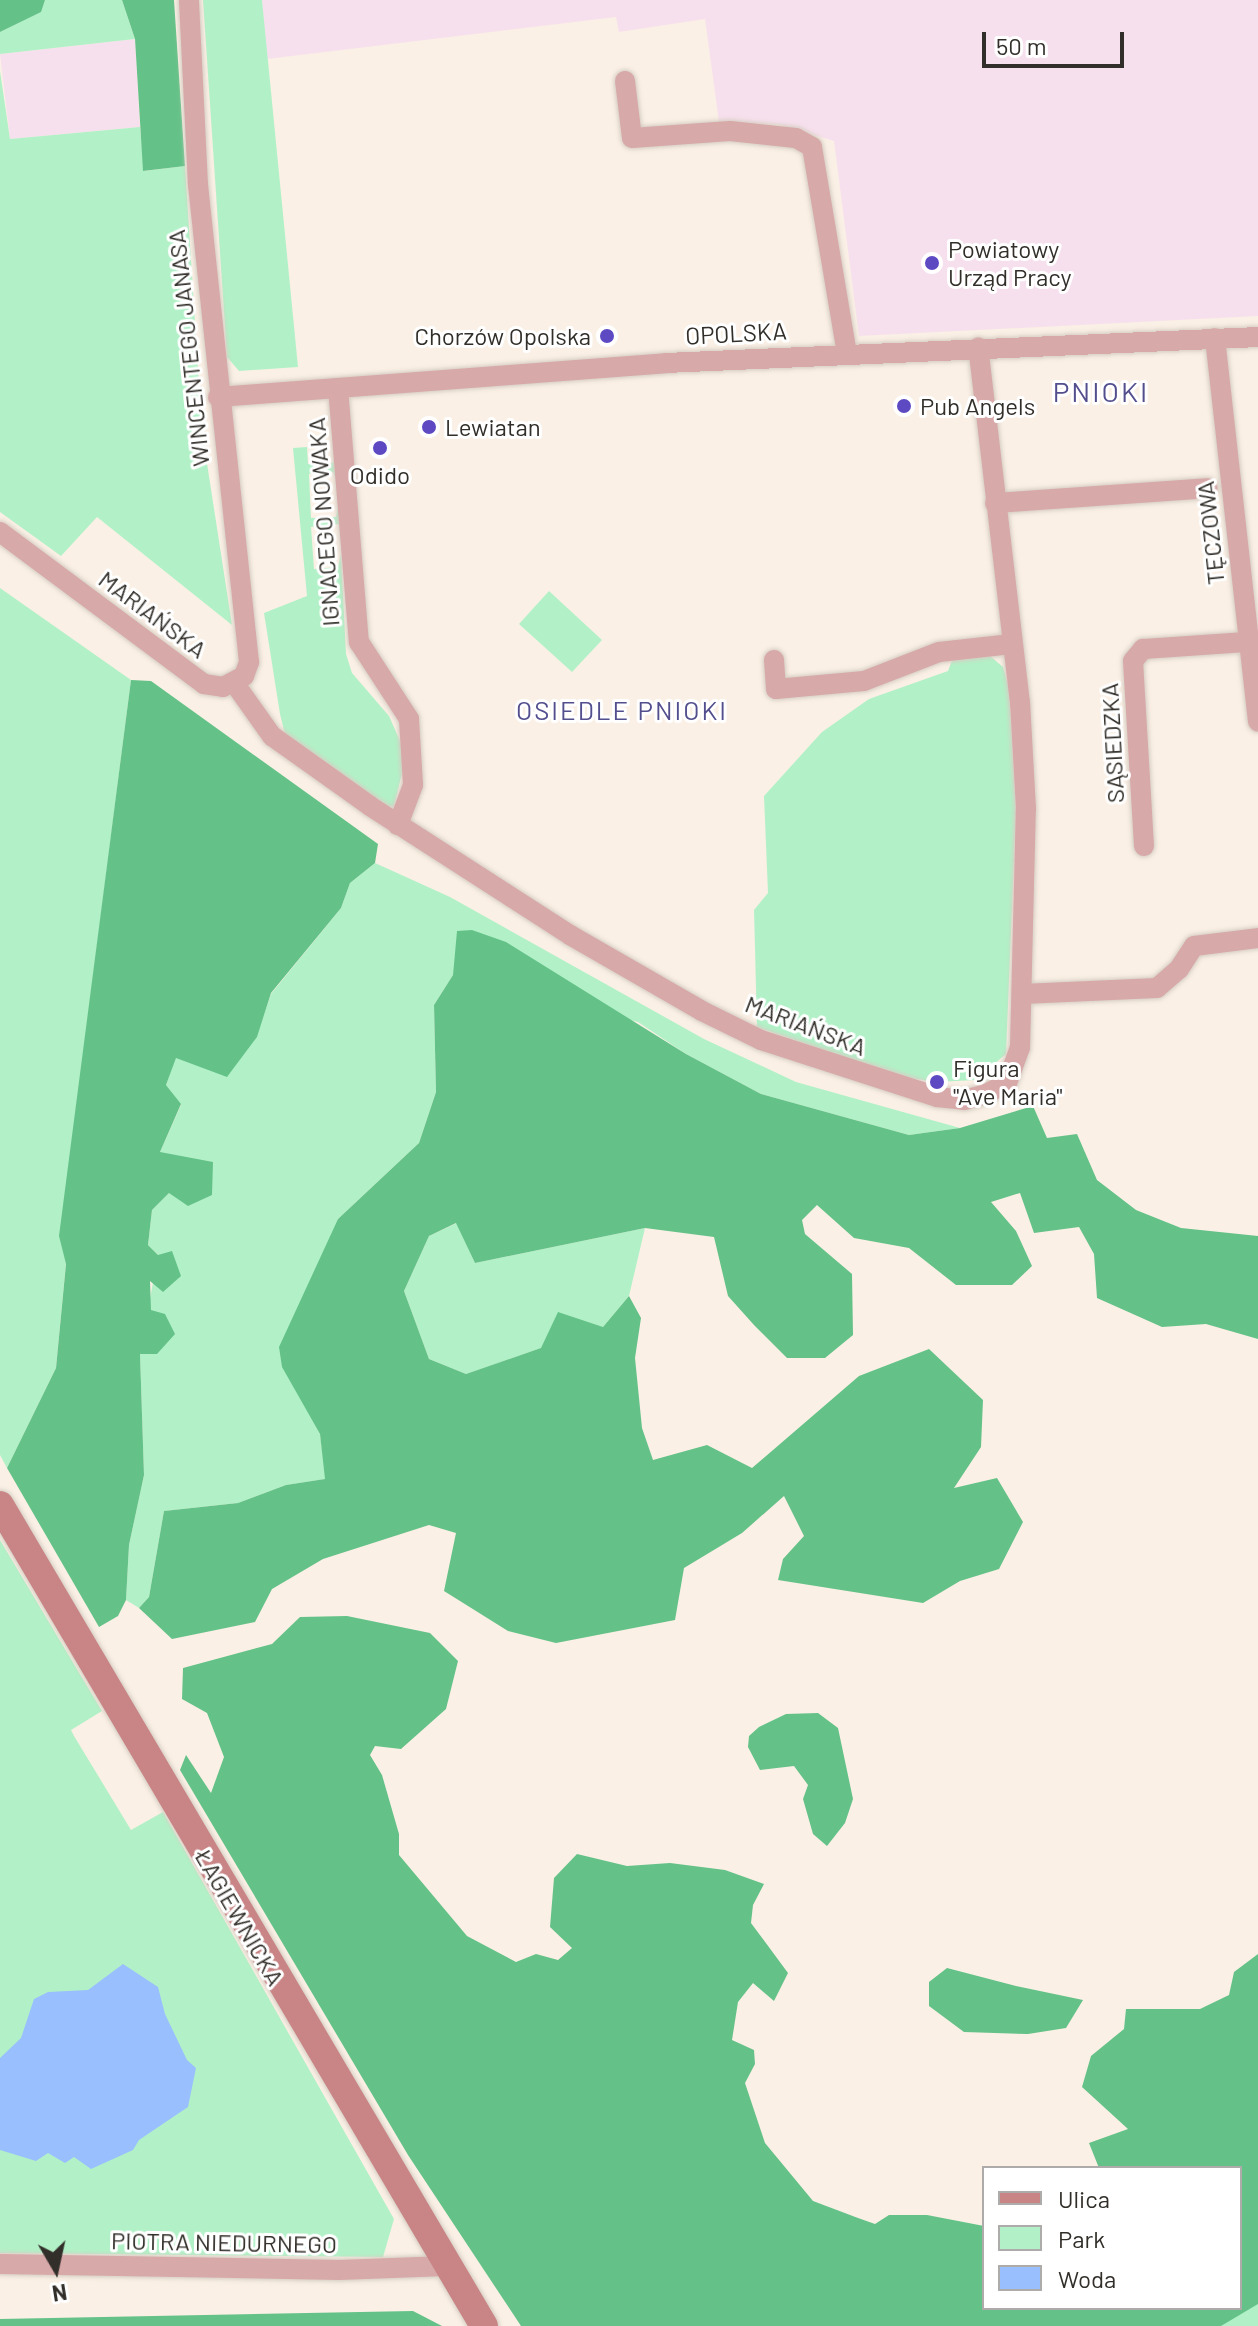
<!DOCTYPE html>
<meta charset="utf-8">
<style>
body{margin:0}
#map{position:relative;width:1258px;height:2326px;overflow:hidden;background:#faf0e5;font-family:Barlow,sans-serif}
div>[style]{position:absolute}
.industrial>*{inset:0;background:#f7e0ed}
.green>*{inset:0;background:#b2f1c7}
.forest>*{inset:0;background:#64c288}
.water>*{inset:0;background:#99bffe}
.roads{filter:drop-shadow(0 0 2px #d6cdc3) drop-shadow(0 0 2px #d6cdc3)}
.street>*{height:20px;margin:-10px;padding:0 10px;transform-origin:10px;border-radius:10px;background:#d8a9a9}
.secondary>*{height:28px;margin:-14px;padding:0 14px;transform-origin:14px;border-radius:14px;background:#c98586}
.dots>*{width:22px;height:22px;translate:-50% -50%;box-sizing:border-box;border:4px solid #fff;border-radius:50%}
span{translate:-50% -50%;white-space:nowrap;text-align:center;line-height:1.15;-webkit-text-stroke:6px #fff;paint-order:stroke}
.poi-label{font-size:24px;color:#322f2a}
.left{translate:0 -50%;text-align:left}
.right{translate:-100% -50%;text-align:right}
.street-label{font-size:24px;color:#322f2a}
.neighbourhood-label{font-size:26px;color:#534e8d;letter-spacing:2px}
.quarter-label{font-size:28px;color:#534e8d;letter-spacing:2px}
.legend{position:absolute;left:982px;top:2166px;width:260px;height:144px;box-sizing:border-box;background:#fff;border:2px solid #adacaa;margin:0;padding:10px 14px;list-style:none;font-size:24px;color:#322f2a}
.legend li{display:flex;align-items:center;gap:16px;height:40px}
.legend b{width:40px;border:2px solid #adacaa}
.north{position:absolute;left:16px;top:2230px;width:80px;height:80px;-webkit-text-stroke:6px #fff;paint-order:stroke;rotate:171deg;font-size:22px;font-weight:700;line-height:32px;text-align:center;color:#322f2a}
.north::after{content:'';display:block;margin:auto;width:28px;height:36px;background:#322f2a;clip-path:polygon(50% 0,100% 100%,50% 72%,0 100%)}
.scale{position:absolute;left:982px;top:32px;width:142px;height:36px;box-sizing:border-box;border:4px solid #322f2a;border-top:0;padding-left:10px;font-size:24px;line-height:28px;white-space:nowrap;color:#322f2a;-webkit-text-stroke:6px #fff;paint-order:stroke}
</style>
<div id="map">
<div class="industrial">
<i style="clip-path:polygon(262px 0,1258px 0,1258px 316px,859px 336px,834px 141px,778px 124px,719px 122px,705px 19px,619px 32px,616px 17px,267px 59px)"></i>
<i style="clip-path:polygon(135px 39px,140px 127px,10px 139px,0 54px)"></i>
</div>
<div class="green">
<i style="clip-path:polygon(45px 0,122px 0,135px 39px,0 54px,0 32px,40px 12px)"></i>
<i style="clip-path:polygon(203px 0,262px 0,298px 367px,239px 371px,227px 357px)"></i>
<i style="clip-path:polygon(0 71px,10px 139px,140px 127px,144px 171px,185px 166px,202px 431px,232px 625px,97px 517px,61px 556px,0 512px)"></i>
<i style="clip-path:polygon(307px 447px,308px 464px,333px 463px,336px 450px,338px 484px,333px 472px,309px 474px,311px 518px,336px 517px,339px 502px,340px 524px,311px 527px,314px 569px,338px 567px,341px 554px,346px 654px,352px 673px,389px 716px,400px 741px,404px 765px,394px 806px,385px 807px,285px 734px,280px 714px,264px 613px,307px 596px,293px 448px)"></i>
<i style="clip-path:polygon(0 588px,131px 680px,60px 1235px,66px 1263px,56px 1368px,7px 1468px,0 1455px)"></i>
<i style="clip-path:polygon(549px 591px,602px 640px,572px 672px,519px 624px)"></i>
<i style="clip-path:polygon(990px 656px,1003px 667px,1009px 688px,1016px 812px,1006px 1054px,975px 1080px,937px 1082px,902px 1077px,757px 1027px,754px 910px,768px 893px,764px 796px,822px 732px,869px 699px,948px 671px,953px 658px)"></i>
<i style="clip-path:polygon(375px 863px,450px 897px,704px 1039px,796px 1082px,960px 1128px,909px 1135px,761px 1094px,686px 1054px,638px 1022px,453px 975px,434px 1005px,436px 1092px,419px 1143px,338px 1219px,309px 1412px,320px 1434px,326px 1479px,286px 1485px,238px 1503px,164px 1511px,149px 1597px,139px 1608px,126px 1600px,129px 1545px,144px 1475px,140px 1354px,158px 1255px,148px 1245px,152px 1210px,169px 1193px,160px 1152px,181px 1105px,166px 1085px,175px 1058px,256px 1037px,271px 994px,341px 908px,350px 883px)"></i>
<i style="clip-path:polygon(457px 1223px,475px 1263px,645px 1228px,629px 1296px,603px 1327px,466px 1374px,429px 1359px,404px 1291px,429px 1236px)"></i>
<i style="clip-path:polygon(0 1540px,102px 1711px,71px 1730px,74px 1736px,131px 1830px,163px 1812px,394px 2219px,383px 2257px,0 2253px)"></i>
<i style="clip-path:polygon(1258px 2304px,1258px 2326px,1221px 2326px,1245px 2308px)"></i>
</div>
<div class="forest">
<i style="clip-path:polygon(0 0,45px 0,41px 12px,0 32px)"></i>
<i style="clip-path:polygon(122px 0,174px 0,185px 166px,143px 171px,135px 39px)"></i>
<i style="clip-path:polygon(131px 680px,151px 681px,378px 844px,375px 863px,350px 883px,341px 908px,271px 993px,257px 1037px,227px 1077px,176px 1058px,166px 1085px,181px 1104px,160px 1152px,213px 1162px,212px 1195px,188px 1206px,169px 1193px,152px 1210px,148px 1245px,158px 1255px,172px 1251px,181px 1276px,163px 1292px,150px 1281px,151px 1310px,165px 1314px,175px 1334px,157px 1354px,140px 1354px,144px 1475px,129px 1545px,126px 1600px,118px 1616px,99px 1627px,7px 1468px,56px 1368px,66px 1264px,59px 1236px)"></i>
<i style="clip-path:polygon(472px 930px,506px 942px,686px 1054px,761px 1094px,909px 1135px,960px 1128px,1033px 1106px,1047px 1138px,1077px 1134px,1097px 1180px,1136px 1210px,1181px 1228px,1258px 1236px,1258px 1339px,1206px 1324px,1162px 1327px,1097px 1298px,1094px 1254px,1079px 1227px,1034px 1233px,1020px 1193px,991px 1202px,1016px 1231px,1032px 1266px,1012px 1285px,956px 1285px,909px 1248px,854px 1238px,817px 1205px,802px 1220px,805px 1234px,852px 1274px,853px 1335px,825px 1358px,787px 1358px,754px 1325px,728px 1296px,714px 1237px,645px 1228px,475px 1263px,456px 1223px,429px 1236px,404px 1291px,429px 1359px,466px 1374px,541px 1348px,558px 1312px,603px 1327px,629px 1296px,641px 1318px,635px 1358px,642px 1428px,653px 1460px,707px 1445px,752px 1468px,859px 1376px,929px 1349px,983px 1400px,981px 1447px,954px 1488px,997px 1478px,1023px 1522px,999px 1569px,960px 1581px,923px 1603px,778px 1580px,783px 1559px,804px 1536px,784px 1496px,742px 1533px,684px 1568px,675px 1620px,556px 1643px,508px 1631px,444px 1591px,456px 1533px,429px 1525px,323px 1559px,272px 1589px,255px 1622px,172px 1639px,139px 1608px,149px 1597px,164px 1511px,238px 1503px,286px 1485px,325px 1479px,320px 1434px,282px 1367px,279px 1347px,338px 1219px,419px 1143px,436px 1092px,434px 1005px,453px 975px,457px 931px)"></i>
<i style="clip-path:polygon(347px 1616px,430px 1633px,458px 1661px,446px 1709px,401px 1749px,375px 1746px,370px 1755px,382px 1775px,399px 1834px,399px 1855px,467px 1936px,516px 1962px,536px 1954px,558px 1960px,572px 1948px,550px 1927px,554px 1878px,577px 1854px,627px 1866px,670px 1863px,725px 1870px,764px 1884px,753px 1905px,751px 1923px,788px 1973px,774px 2001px,753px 1983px,738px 2002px,732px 2040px,754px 2050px,755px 2064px,745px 2083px,765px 2143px,813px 2201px,858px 2218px,875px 2224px,889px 2215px,927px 2215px,984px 2226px,984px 2308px,1240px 2308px,1240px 2168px,1099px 2168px,1089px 2143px,1128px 2129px,1082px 2087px,1091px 2056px,1124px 2029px,1126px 2009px,1200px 2009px,1229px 1995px,1234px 1972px,1258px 1954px,1258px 2304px,1221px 2326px,521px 2326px,408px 2155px,180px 1770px,186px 1755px,211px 1793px,224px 1757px,207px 1713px,182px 1699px,183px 1668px,272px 1644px,300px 1617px)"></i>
<i style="clip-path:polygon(818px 1713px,838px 1728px,853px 1799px,845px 1823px,827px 1846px,813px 1834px,803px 1799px,808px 1785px,794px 1766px,760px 1770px,748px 1747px,749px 1736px,759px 1727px,786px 1714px)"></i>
<i style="clip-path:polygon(947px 1968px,1016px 1986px,1083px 2000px,1066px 2028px,1028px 2034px,964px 2032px,929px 2006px,929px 1982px)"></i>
<i style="clip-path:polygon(413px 2311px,442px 2326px,0 2326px,0 2319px)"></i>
</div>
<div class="water">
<i style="clip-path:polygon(123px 1964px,158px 1987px,165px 2014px,187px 2060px,196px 2068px,188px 2107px,139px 2140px,133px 2150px,91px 2169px,74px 2157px,65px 2163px,48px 2153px,36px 2161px,0 2150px,0 2058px,21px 2038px,34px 1999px,48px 1992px,88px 1990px)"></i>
</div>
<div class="roads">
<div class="street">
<i style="left:625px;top:81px;width:57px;rotate:83deg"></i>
<i style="left:632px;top:138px;width:98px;rotate:-4.1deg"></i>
<i style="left:730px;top:131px;width:66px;rotate:6.1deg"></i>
<i style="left:796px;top:138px;width:18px;rotate:29deg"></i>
<i style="left:812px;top:147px;width:209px;rotate:80.4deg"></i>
<i style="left:1215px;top:338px;width:386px;rotate:83.6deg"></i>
<i style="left:338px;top:388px;width:255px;rotate:85.3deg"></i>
<i style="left:359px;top:642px;width:92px;rotate:57deg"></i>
<i style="left:409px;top:719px;width:66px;rotate:86.5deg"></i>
<i style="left:413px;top:785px;width:43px;rotate:110.6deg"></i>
<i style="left:218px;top:397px;width:449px;rotate:-4.3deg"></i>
<i style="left:666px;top:363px;width:593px;rotate:-2.51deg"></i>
<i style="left:995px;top:503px;width:213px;rotate:-4deg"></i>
<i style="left:0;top:532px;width:254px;rotate:36.7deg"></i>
<i style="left:204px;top:684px;width:19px;rotate:9deg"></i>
<i style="left:223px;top:687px;width:24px;rotate:-28deg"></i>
<i style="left:244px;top:676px;width:15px;rotate:-70deg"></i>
<i style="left:249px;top:662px;width:480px;rotate:-96.1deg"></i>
<i style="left:198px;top:185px;width:185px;rotate:-92.8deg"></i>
<i style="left:774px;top:660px;width:29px;rotate:86deg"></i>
<i style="left:776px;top:689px;width:88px;rotate:-5.2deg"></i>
<i style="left:864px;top:681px;width:80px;rotate:-21.1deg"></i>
<i style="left:939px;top:652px;width:73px;rotate:-6.3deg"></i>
<i style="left:235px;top:684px;width:64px;rotate:54.6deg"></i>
<i style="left:272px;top:736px;width:120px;rotate:35.5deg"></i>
<i style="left:370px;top:806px;width:238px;rotate:32.8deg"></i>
<i style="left:570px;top:935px;width:152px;rotate:29.9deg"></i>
<i style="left:702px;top:1011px;width:66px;rotate:26.2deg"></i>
<i style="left:761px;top:1040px;width:185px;rotate:17.9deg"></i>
<i style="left:937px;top:1097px;width:27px;rotate:6deg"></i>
<i style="left:964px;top:1100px;width:23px;rotate:-15deg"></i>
<i style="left:986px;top:1094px;width:24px;rotate:-28deg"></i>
<i style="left:1007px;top:1083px;width:37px;rotate:-70deg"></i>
<i style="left:1020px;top:1048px;width:239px;rotate:-88.6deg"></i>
<i style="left:1026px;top:809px;width:106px;rotate:-93.2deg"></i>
<i style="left:1020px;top:703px;width:358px;rotate:-96.7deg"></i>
<i style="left:1144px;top:846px;width:185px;rotate:-93.4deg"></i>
<i style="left:1133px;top:661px;width:16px;rotate:-50deg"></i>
<i style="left:1143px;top:649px;width:104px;rotate:-3.9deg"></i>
<i style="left:1022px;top:994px;width:135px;rotate:-2.5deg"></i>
<i style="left:1157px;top:988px;width:29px;rotate:-41deg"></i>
<i style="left:1179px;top:969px;width:27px;rotate:-57deg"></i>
<i style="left:1194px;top:946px;width:64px;rotate:-7.1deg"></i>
<i style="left:0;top:2264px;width:339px;rotate:1deg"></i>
<i style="left:339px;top:2270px;width:107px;rotate:-2.1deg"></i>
</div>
<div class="secondary">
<i style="left:0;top:1505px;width:953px;rotate:59.48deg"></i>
</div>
</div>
<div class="dots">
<i style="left:932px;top:263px;background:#5d4ac2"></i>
<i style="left:607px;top:336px;background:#5d4ac2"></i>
<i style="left:904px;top:406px;background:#5d4ac2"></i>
<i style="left:429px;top:427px;background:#5d4ac2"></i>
<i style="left:380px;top:448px;background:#5d4ac2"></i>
<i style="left:937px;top:1082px;background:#5d4ac2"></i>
</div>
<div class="poi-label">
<span class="left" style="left:948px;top:263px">Powiatowy<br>Urząd Pracy</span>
<span class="right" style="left:591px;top:336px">Chorzów Opolska</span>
<span class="left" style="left:920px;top:406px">Pub Angels</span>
<span class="left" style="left:445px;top:427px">Lewiatan</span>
<span style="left:380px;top:475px">Odido</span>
<span class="left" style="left:953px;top:1082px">Figura<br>"Ave Maria"</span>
</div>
<div class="street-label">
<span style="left:736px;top:333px;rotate:-3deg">OPOLSKA</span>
<span style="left:188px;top:348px;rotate:-96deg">WINCENTEGO JANASA</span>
<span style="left:323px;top:522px;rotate:-94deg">IGNACEGO NOWAKA</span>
<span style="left:1210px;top:533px;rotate:-96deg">TĘCZOWA</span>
<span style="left:153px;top:614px;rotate:37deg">MARIAŃSKA</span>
<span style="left:1112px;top:743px;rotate:-93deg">SĄSIEDZKA</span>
<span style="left:806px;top:1025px;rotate:21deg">MARIAŃSKA</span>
<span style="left:240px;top:1917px;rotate:60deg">ŁAGIEWNICKA</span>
<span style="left:224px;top:2242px;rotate:1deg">PIOTRA NIEDURNEGO</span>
</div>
<div class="neighbourhood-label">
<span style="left:622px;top:710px">OSIEDLE PNIOKI</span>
</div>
<div class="quarter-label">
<span style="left:1101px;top:391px">PNIOKI</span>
</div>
<ul class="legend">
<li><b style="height:10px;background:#c98586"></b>Ulica</li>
<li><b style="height:22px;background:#b2f1c7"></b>Park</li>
<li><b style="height:22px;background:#99bffe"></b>Woda</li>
</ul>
<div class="north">N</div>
<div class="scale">50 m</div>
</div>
